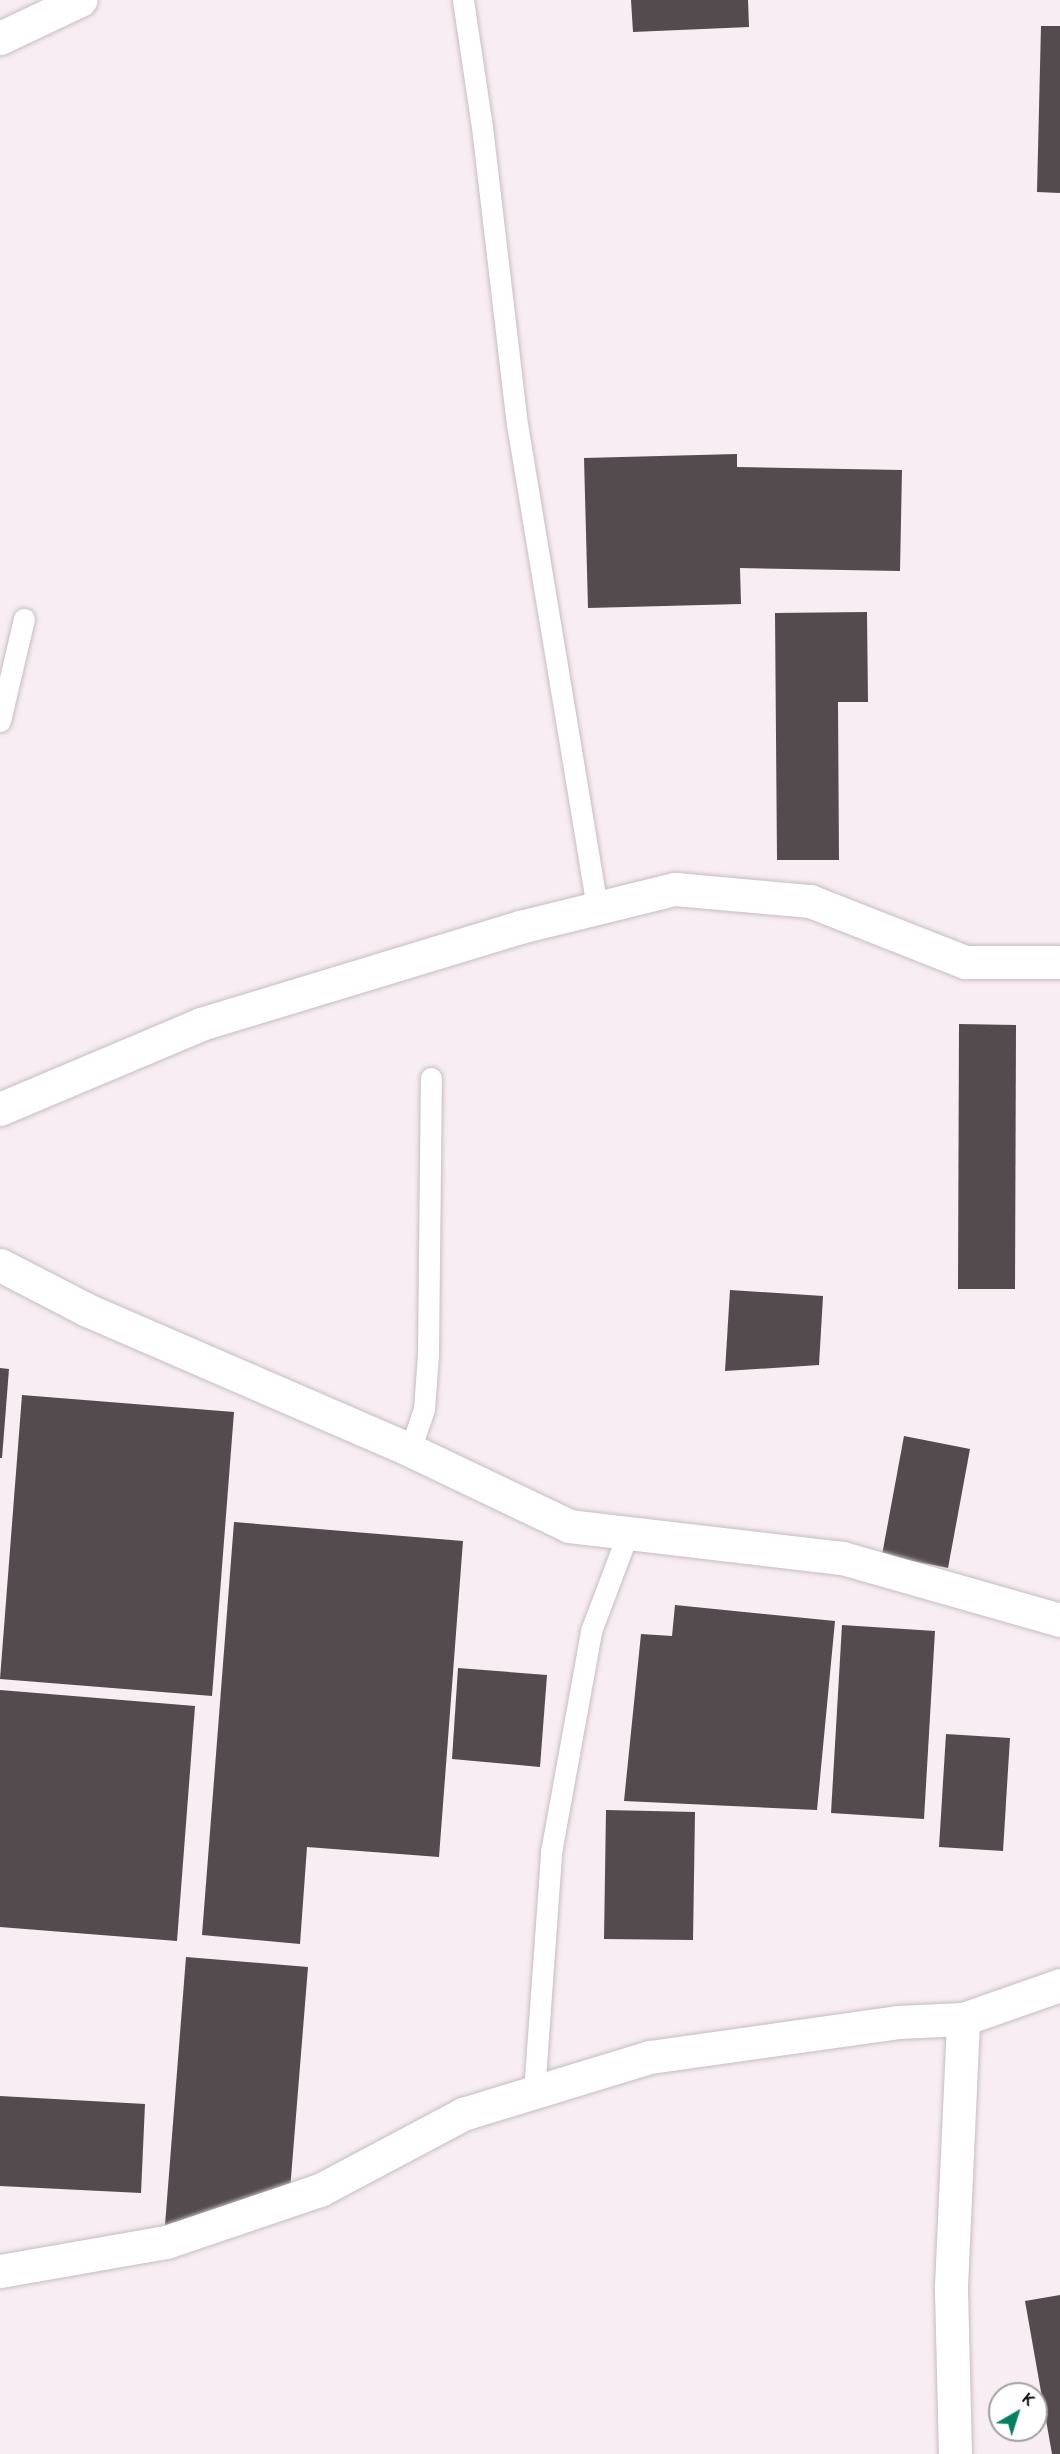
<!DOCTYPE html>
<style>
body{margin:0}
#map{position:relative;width:1060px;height:2454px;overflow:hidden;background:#f7edf2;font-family:Figtree,sans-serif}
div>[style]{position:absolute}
.building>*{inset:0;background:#534b4e}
.roads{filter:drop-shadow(0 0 2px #c6bdc1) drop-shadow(0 0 2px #c6bdc1)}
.lane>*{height:21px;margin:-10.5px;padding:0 10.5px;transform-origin:10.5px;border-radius:10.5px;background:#fff}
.street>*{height:33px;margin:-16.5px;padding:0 16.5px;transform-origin:16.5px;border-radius:16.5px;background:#fff}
span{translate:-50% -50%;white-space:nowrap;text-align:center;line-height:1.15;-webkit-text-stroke:6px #fff;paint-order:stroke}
.north{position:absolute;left:988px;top:2382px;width:60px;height:60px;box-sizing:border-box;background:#fff;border:2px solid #a2a1a2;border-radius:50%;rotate:39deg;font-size:16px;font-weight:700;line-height:24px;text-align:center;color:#171416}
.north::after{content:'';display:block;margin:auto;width:21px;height:27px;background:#058161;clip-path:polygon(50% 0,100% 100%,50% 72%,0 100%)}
</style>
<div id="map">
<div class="building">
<i style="clip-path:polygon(631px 0,748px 0,749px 27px,633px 32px)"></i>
<i style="clip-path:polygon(1041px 26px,1060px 26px,1060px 193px,1037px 192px)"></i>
<i style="clip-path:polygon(737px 454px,737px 467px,902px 470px,900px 571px,740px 568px,741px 604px,588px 608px,584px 458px)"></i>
<i style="clip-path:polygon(867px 612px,868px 702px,838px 702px,839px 860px,777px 860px,775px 613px)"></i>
<i style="clip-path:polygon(959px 1024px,1016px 1025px,1015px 1289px,958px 1289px)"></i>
<i style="clip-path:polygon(730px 1290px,823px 1296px,819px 1365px,725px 1371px)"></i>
<i style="clip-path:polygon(0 1368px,9px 1369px,2px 1458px,0 1458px)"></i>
<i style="clip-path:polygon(22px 1395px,234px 1412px,212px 1696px,0 1679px)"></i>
<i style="clip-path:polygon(904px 1436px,970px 1449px,948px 1568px,882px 1555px)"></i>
<i style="clip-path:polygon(234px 1522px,463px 1541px,439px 1857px,307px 1847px,300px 1944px,202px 1935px)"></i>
<i style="clip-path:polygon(675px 1605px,835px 1621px,817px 1810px,624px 1801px,641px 1634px,672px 1636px)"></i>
<i style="clip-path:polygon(842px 1625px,935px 1631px,924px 1819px,831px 1813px)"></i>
<i style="clip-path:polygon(458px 1668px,547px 1675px,540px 1767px,452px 1759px)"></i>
<i style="clip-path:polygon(0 1690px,195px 1706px,177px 1941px,0 1927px)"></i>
<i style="clip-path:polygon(946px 1734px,1010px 1738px,1003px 1851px,939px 1847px)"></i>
<i style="clip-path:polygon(606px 1810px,695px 1812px,693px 1940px,604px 1939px)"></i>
<i style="clip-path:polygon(186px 1957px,308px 1967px,290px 2190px,165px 2225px)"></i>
<i style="clip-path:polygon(0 2096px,145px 2104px,141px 2193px,0 2186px)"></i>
<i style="clip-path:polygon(1060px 2295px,1060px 2454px,1052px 2454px,1025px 2301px)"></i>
</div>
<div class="roads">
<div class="lane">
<i style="left:463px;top:0;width:128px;rotate:81.5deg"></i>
<i style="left:482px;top:127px;width:299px;rotate:83.3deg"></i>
<i style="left:517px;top:424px;width:491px;rotate:80.6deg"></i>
<i style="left:0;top:721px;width:105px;rotate:-76.8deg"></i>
<i style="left:410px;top:1450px;width:43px;rotate:-71.1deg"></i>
<i style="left:424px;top:1409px;width:54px;rotate:-85.8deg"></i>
<i style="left:428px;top:1355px;width:277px;rotate:-89.4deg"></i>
<i style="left:534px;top:2092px;width:241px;rotate:-85.9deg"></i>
<i style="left:551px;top:1852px;width:225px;rotate:-79.7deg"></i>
<i style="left:591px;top:1631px;width:105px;rotate:-69.3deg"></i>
</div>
<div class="street">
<i style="left:0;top:38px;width:89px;rotate:-25.4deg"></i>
<i style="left:0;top:1109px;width:218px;rotate:-22.9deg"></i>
<i style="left:201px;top:1024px;width:333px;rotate:-16.9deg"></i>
<i style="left:520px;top:927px;width:160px;rotate:-13.8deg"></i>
<i style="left:675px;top:889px;width:136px;rotate:5.1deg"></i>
<i style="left:810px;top:901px;width:167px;rotate:21.5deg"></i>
<i style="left:965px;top:962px;width:95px"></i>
<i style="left:0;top:1265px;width:98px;rotate:27.3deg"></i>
<i style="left:87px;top:1310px;width:352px;rotate:23.4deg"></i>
<i style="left:410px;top:1450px;width:176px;rotate:25.5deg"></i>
<i style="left:569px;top:1526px;width:275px;rotate:6.7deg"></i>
<i style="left:842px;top:1558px;width:227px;rotate:15.9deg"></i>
<i style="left:0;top:2271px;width:169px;rotate:-9.9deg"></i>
<i style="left:166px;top:2242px;width:163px;rotate:-18.7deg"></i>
<i style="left:320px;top:2190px;width:162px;rotate:-28deg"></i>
<i style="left:463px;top:2114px;width:195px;rotate:-17deg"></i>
<i style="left:650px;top:2057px;width:250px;rotate:-8deg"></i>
<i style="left:898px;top:2022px;width:65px;rotate:-2.6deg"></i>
<i style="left:963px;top:2019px;width:103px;rotate:-19.3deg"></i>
<i style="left:955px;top:2454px;width:168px;rotate:-91.4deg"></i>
<i style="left:951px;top:2286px;width:267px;rotate:-87.4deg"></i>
</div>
</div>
<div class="north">K</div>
</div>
